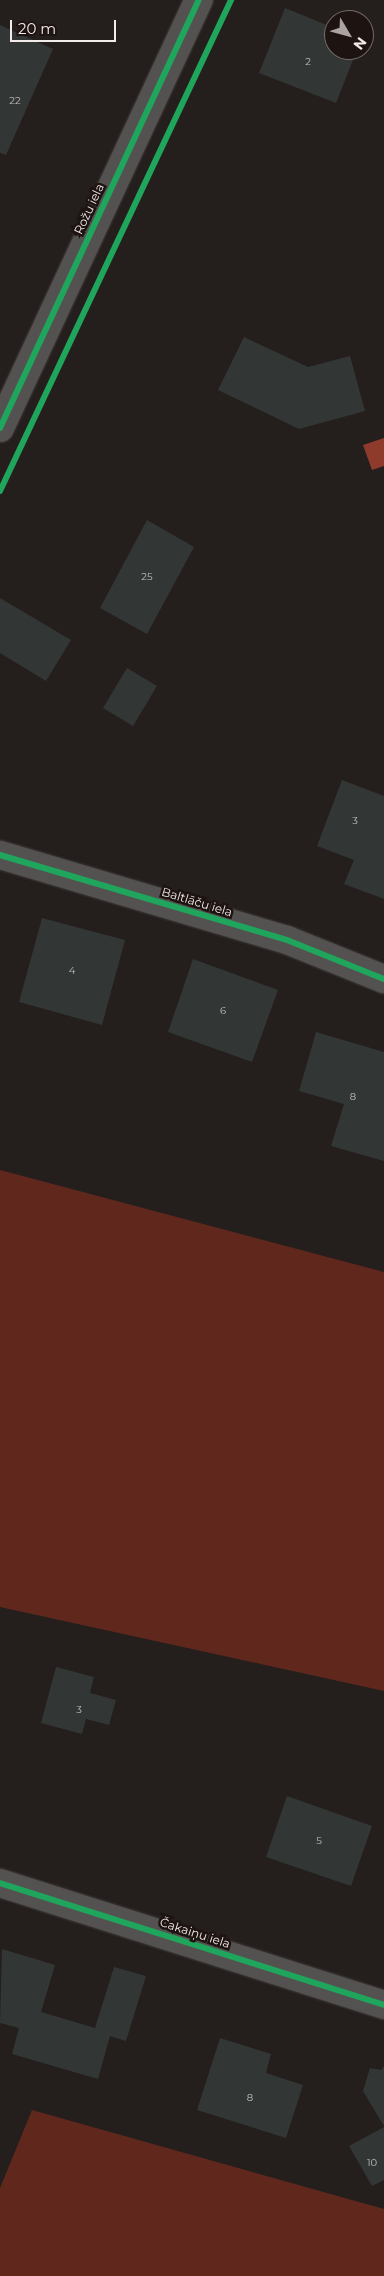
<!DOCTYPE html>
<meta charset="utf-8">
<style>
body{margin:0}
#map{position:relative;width:384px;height:2276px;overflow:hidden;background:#241e1d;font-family:Montserrat,sans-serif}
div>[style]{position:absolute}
.green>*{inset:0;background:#60281d}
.water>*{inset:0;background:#8e3b2c}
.building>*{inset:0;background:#323736}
.roads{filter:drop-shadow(0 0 1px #403c3b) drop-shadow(0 0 1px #403c3b)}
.minor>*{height:28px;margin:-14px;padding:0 14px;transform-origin:14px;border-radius:14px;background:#545251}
.cycleway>*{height:6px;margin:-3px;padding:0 3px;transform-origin:3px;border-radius:3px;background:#20a55d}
span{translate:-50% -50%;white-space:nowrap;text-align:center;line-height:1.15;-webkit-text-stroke:5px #1d1311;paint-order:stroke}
.number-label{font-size:10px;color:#c3bebd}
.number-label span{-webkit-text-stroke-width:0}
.street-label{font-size:12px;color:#f3ebea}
.north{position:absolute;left:324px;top:10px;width:50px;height:50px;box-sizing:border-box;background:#1d1311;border:1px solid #736968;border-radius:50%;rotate:127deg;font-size:14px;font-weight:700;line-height:20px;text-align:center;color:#f3ebea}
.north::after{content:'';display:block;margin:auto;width:18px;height:22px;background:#aba3a2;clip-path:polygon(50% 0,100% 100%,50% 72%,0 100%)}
.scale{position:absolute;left:10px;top:20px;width:106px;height:22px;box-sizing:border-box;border:2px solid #f3ebea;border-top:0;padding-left:6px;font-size:15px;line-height:18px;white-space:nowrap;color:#f3ebea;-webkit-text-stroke:4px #1d1311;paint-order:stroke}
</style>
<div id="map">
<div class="green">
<i style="clip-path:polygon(0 1170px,384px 1272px,384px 1691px,0 1607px)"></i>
<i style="clip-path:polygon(32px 2110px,384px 2209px,384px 2276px,0 2276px,0 2188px)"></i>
</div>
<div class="water">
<i style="clip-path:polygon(384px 438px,384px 466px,372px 470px,363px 445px)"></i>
</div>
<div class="building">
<i style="clip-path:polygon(285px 8px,334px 28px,334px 50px,357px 50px,336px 103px,259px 73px)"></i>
<i style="clip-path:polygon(0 25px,53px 49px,6px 155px,0 153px)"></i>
<i style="clip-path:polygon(244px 337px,308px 367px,350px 356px,365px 411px,299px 429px,218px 390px)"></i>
<i style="clip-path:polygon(147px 520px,194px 547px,147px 634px,100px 608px)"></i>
<i style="clip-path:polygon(0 598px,71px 640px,46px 681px,0 653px)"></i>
<i style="clip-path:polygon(127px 668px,157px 686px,133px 726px,103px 708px)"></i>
<i style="clip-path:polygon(342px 780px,384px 796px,384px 899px,344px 884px,354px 860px,317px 846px)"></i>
<i style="clip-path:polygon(42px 918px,125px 940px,102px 1025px,19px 1002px)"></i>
<i style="clip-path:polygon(193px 959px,278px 990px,252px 1062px,168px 1032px)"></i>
<i style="clip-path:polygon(316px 1032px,384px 1052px,384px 1161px,331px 1146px,344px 1104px,299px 1091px)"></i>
<i style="clip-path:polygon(56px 1667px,94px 1677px,90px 1693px,116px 1700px,109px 1725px,86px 1719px,82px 1734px,41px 1723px)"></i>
<i style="clip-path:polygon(287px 1796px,372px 1826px,351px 1886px,266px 1857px)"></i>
<i style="clip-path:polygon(2px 1949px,55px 1965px,41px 2012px,95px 2028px,114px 1967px,146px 1976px,126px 2041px,110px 2036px,98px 2079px,12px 2054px,19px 2028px,0 2023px)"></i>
<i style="clip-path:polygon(220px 2038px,271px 2054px,266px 2073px,303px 2085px,286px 2138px,197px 2110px)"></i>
<i style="clip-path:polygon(384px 2066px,384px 2126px,363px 2091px,370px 2068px,381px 2070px)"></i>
<i style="clip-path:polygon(384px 2127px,384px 2180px,372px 2186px,349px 2146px)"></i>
</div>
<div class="roads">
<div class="minor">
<i style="left:0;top:428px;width:472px;rotate:-65.1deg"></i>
<i style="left:0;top:855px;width:299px;rotate:16.5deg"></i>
<i style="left:287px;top:940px;width:105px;rotate:21.9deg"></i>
<i style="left:0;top:1883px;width:403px;rotate:17.6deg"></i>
</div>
</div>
<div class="cycleway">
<i style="left:0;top:428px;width:472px;rotate:-65.1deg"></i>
<i style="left:0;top:491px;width:543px;rotate:-64.8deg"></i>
<i style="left:0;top:855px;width:299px;rotate:16.5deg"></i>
<i style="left:287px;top:940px;width:105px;rotate:21.9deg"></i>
<i style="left:0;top:1883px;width:403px;rotate:17.6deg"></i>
</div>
<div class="number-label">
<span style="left:308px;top:62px">2</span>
<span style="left:15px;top:101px">22</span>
<span style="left:147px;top:577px">25</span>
<span style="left:355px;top:821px">3</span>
<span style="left:72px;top:971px">4</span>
<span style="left:223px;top:1011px">6</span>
<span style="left:353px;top:1097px">8</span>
<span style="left:79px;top:1710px">3</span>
<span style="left:319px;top:1841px">5</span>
<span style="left:250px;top:2098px">8</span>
<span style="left:372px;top:2163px">10</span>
</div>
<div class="street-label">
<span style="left:89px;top:209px;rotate:-65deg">Rožu iela</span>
<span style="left:197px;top:902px;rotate:17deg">Baltlāču iela</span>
<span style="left:195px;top:1933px;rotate:18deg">Čakaiņu iela</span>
</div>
<div class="north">N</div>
<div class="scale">20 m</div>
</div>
